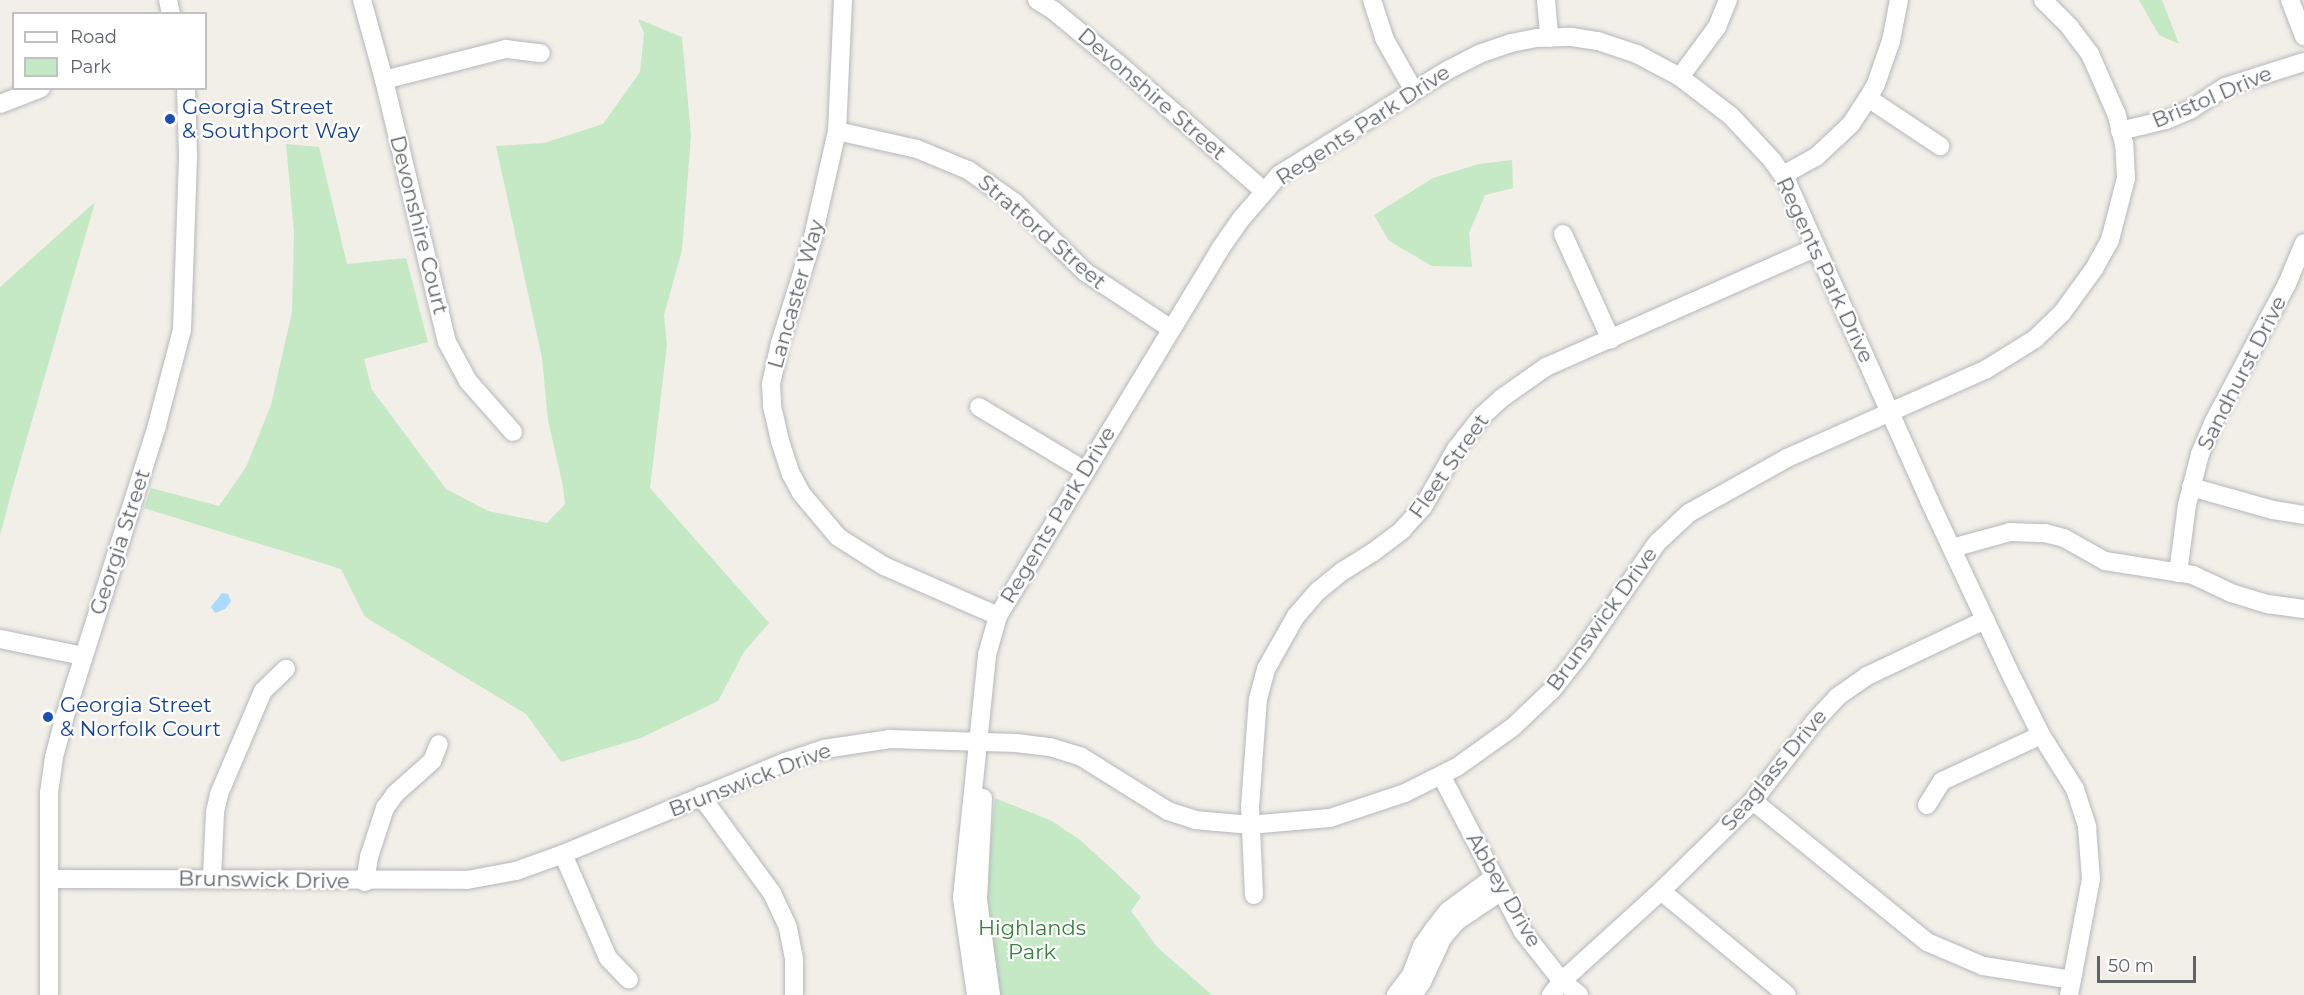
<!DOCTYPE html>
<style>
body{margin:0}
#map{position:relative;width:2304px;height:995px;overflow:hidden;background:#f1efe8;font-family:Montserrat,sans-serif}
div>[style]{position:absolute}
.green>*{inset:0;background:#c5e8c5}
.water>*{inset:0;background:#aadaff}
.roads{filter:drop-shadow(0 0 2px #b5b8bc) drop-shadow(0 0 2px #b5b8bc)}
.minor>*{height:18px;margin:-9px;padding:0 9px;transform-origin:9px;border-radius:9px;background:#fff}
.dots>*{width:16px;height:16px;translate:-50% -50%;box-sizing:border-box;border:3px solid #fff;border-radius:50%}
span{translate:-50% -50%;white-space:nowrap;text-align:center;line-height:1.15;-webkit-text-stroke:4.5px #fff;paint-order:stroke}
.street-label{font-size:21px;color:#5f6368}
.transit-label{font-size:21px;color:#164399}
.left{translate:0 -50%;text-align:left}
.park-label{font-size:21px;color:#348238}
.legend{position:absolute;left:12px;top:12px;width:195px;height:78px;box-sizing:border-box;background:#fff;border:2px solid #bfc1c3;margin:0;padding:8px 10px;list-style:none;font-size:18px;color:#5f6368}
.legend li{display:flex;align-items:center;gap:12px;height:30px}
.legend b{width:30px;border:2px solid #bfc1c3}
.scale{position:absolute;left:2097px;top:956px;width:99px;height:27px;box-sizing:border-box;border:3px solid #5f6368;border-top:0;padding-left:8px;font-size:18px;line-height:21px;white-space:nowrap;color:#5f6368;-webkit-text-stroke:4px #fff;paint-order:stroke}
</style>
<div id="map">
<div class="green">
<i style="clip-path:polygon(2139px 0,2162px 0,2179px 44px,2159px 35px)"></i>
<i style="clip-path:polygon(638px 19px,682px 37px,691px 135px,682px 250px,664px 315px,667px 345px,650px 488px,769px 623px,744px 652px,718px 701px,641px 738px,561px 762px,526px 714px,365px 617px,341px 569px,144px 508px,151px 488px,219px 506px,246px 467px,271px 405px,292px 312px,294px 232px,286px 144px,319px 147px,347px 264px,406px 258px,428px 342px,364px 359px,372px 390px,446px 489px,488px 511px,547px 523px,565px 504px,563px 486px,548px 420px,542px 358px,496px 146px,544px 143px,603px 124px,640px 72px,644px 33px)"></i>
<i style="clip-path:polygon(1512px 160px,1513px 188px,1485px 195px,1469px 233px,1472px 267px,1432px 266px,1389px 241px,1374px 215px,1433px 178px,1479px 164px)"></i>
<i style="clip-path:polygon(95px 202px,12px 490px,0 536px,0 287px)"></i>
<i style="clip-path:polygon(995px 798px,1052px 821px,1080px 840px,1113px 870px,1141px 897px,1131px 911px,1157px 947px,1212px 995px,999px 995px,986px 893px)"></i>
</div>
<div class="water">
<i style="clip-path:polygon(222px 593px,228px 594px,231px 601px,225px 609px,215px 613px,211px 607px)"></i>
</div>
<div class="roads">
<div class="minor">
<i style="left:168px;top:0;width:14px;rotate:78deg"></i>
<i style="left:362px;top:0;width:83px;rotate:74.6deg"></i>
<i style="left:384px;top:80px;width:269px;rotate:76.5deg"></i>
<i style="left:447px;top:342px;width:44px;rotate:61.7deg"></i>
<i style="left:468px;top:381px;width:68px;rotate:48.6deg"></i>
<i style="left:843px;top:0;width:131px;rotate:92.6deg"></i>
<i style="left:837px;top:131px;width:113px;rotate:102.8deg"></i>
<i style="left:812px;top:241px;width:107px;rotate:107.4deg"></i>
<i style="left:780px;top:343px;width:42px;rotate:102.4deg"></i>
<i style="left:771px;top:384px;width:22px;rotate:87deg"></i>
<i style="left:772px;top:406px;width:36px;rotate:77deg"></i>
<i style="left:780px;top:441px;width:35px;rotate:72deg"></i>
<i style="left:791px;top:474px;width:21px;rotate:62deg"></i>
<i style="left:801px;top:493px;width:57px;rotate:49.9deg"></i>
<i style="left:838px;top:537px;width:54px;rotate:32.2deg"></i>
<i style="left:884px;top:566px;width:124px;rotate:23.7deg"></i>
<i style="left:1037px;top:0;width:19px;rotate:32deg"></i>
<i style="left:1053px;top:10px;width:91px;rotate:39.6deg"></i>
<i style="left:1123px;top:68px;width:187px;rotate:41.1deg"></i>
<i style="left:1372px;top:0;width:40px;rotate:72deg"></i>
<i style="left:1384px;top:38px;width:61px;rotate:60.5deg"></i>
<i style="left:1546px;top:0;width:38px;rotate:85deg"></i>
<i style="left:2290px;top:0;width:39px;rotate:69deg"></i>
<i style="left:1680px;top:77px;width:62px;rotate:-53.5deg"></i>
<i style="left:1717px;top:27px;width:29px;rotate:-68deg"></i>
<i style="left:384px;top:80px;width:126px;rotate:-14.3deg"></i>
<i style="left:506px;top:49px;width:35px;rotate:7deg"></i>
<i style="left:1868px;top:98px;width:87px;rotate:33.7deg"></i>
<i style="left:0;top:104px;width:44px;rotate:-21.3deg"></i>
<i style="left:837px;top:131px;width:82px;rotate:12.7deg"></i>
<i style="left:917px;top:149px;width:55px;rotate:22.4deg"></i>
<i style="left:968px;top:170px;width:56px;rotate:34.8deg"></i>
<i style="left:1014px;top:202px;width:100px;rotate:44.6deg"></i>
<i style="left:1085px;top:272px;width:103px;rotate:33.5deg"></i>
<i style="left:2120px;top:131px;width:47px;rotate:-13.4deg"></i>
<i style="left:2166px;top:120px;width:26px;rotate:-23deg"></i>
<i style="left:2190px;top:110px;width:42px;rotate:-33.3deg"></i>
<i style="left:2225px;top:87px;width:83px;rotate:-17.6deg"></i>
<i style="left:1783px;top:175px;width:38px;rotate:-29deg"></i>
<i style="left:1816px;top:157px;width:48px;rotate:-43.3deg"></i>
<i style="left:1851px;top:124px;width:31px;rotate:-57deg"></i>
<i style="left:1868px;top:98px;width:16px;rotate:-60deg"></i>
<i style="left:1876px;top:84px;width:46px;rotate:-70.8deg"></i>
<i style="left:1891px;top:41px;width:42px;rotate:-79deg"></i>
<i style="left:1563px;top:234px;width:116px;rotate:65.6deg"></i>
<i style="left:979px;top:407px;width:122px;rotate:31deg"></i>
<i style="left:2191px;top:487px;width:85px;rotate:15.7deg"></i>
<i style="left:2273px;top:510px;width:31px;rotate:9deg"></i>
<i style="left:1952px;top:548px;width:60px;rotate:-15.4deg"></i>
<i style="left:2010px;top:532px;width:35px;rotate:2deg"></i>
<i style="left:2045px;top:533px;width:20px;rotate:15deg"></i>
<i style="left:2064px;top:538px;width:47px;rotate:29.3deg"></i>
<i style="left:2105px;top:561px;width:89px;rotate:9deg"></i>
<i style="left:2193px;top:575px;width:42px;rotate:25.3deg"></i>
<i style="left:2231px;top:593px;width:39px;rotate:17deg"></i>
<i style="left:2268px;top:604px;width:36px;rotate:8deg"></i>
<i style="left:2178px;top:573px;width:69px;rotate:-82.5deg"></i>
<i style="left:2187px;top:505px;width:53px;rotate:-75.7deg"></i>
<i style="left:2200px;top:454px;width:34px;rotate:-67deg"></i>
<i style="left:2213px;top:423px;width:157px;rotate:-62deg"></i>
<i style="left:2287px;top:284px;width:44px;rotate:-67.5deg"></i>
<i style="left:0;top:639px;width:85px;rotate:11.6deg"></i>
<i style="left:1441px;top:775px;width:177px;rotate:62.4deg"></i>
<i style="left:1523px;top:932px;width:63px;rotate:51.5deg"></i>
<i style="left:1562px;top:981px;width:22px;rotate:39deg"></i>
<i style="left:701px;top:796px;width:120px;rotate:53.8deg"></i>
<i style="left:772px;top:893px;width:38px;rotate:65deg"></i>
<i style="left:788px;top:928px;width:33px;rotate:79deg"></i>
<i style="left:794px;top:960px;width:35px;rotate:90deg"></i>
<i style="left:983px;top:798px;width:102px;rotate:92.8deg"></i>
<i style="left:978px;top:900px;width:96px;rotate:82.2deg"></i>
<i style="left:1753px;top:801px;width:224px;rotate:39deg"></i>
<i style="left:1927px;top:942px;width:61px;rotate:23.2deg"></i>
<i style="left:1983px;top:966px;width:90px;rotate:8.9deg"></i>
<i style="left:1927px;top:805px;width:28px;rotate:-58deg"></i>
<i style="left:1942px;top:781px;width:109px;rotate:-24.9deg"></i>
<i style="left:563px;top:854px;width:113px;rotate:66.6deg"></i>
<i style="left:608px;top:958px;width:30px;rotate:46deg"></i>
<i style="left:212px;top:878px;width:66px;rotate:-87.4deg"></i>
<i style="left:215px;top:812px;width:18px;rotate:-77deg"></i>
<i style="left:219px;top:794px;width:112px;rotate:-66.9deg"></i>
<i style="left:263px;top:691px;width:32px;rotate:-44deg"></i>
<i style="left:49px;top:879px;width:418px;rotate:0.1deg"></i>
<i style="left:467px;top:880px;width:50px;rotate:-10.4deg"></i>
<i style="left:516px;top:871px;width:50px;rotate:-19.9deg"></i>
<i style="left:563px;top:854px;width:240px;rotate:-22.5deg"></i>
<i style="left:785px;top:762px;width:41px;rotate:-18.4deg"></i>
<i style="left:824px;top:749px;width:67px;rotate:-8.6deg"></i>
<i style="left:890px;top:739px;width:126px;rotate:1.8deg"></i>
<i style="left:1016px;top:743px;width:34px;rotate:7deg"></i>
<i style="left:1050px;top:747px;width:31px;rotate:17deg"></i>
<i style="left:1080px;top:756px;width:104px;rotate:32deg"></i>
<i style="left:1168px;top:811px;width:28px;rotate:18deg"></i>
<i style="left:1195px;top:820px;width:22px;rotate:5deg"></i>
<i style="left:1217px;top:822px;width:32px;rotate:5deg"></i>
<i style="left:1249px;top:825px;width:81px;rotate:-4.9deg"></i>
<i style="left:1330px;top:818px;width:79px;rotate:-18.4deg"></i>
<i style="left:1405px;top:793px;width:58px;rotate:-26.6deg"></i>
<i style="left:1457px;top:767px;width:69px;rotate:-35.5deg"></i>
<i style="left:1513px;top:727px;width:54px;rotate:-43.5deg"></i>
<i style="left:1552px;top:690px;width:48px;rotate:-51.7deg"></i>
<i style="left:1582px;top:652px;width:132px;rotate:-55.5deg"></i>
<i style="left:1657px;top:543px;width:44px;rotate:-43.2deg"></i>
<i style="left:1689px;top:513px;width:112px;rotate:-29.3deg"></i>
<i style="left:1787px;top:458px;width:217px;rotate:-24deg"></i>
<i style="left:1985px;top:370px;width:59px;rotate:-31.8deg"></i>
<i style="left:2035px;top:339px;width:37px;rotate:-44deg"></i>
<i style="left:2062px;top:313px;width:54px;rotate:-54deg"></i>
<i style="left:2094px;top:269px;width:33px;rotate:-61deg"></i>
<i style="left:2110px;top:240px;width:64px;rotate:-75.5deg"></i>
<i style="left:2126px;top:178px;width:34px;rotate:-93deg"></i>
<i style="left:2124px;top:144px;width:32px;rotate:-104deg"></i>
<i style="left:2116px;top:113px;width:64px;rotate:-113.8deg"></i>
<i style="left:2090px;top:54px;width:34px;rotate:-127deg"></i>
<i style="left:2070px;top:27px;width:38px;rotate:-135deg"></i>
<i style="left:365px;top:882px;width:25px;rotate:-81deg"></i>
<i style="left:369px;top:857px;width:52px;rotate:-71.9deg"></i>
<i style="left:385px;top:808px;width:17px;rotate:-54deg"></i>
<i style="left:395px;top:794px;width:50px;rotate:-41.7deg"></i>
<i style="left:432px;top:761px;width:18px;rotate:-68deg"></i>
<i style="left:1661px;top:891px;width:163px;rotate:39.5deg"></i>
<i style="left:1254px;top:895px;width:88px;rotate:-92.6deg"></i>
<i style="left:1250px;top:807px;width:108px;rotate:-85.8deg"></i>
<i style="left:1258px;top:699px;width:31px;rotate:-75deg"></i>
<i style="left:1266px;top:669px;width:61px;rotate:-60.5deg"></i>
<i style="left:1296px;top:616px;width:33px;rotate:-49deg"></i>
<i style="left:1318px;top:591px;width:32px;rotate:-39deg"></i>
<i style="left:1343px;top:571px;width:34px;rotate:-32deg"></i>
<i style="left:1372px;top:553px;width:38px;rotate:-37deg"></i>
<i style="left:1402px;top:530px;width:31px;rotate:-48deg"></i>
<i style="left:1423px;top:507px;width:67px;rotate:-60.4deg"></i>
<i style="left:1456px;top:449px;width:42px;rotate:-51.8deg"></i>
<i style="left:1482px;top:416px;width:27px;rotate:-42deg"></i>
<i style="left:1502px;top:398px;width:54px;rotate:-35.2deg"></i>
<i style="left:1546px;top:367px;width:294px;rotate:-23.9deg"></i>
<i style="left:49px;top:995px;width:202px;rotate:-90deg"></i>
<i style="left:49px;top:793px;width:36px;rotate:-82deg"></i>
<i style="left:54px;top:757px;width:39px;rotate:-75deg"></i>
<i style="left:64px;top:719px;width:308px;rotate:-72.4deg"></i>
<i style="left:157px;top:425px;width:98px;rotate:-75.3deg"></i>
<i style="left:182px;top:330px;width:174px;rotate:-88deg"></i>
<i style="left:188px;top:156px;width:68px;rotate:-91.7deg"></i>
<i style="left:976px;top:995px;width:98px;rotate:-98.2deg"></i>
<i style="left:962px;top:898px;width:244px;rotate:-84.1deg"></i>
<i style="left:987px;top:655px;width:41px;rotate:-74.2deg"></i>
<i style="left:998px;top:616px;width:429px;rotate:-58.8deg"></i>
<i style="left:1220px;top:249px;width:37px;rotate:-55deg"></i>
<i style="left:1241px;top:219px;width:58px;rotate:-49.2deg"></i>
<i style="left:1279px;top:175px;width:199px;rotate:-31.9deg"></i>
<i style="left:1448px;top:70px;width:35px;rotate:-27deg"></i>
<i style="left:1479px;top:54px;width:34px;rotate:-19deg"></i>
<i style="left:1511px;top:43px;width:26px;rotate:-11deg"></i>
<i style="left:1537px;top:38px;width:35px;rotate:-2deg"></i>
<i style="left:1572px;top:37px;width:26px;rotate:9deg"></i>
<i style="left:1598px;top:41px;width:41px;rotate:18.4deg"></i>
<i style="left:1637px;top:54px;width:49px;rotate:28.1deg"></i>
<i style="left:1680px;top:77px;width:64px;rotate:37.4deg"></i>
<i style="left:1731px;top:116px;width:60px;rotate:47deg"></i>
<i style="left:1772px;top:160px;width:24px;rotate:55deg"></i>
<i style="left:1786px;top:180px;width:350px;rotate:65.9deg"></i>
<i style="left:1929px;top:500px;width:198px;rotate:64.9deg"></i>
<i style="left:2013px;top:679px;width:63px;rotate:63.4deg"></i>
<i style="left:2041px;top:735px;width:64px;rotate:57.8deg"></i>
<i style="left:2075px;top:789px;width:40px;rotate:72deg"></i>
<i style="left:2087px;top:827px;width:52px;rotate:85.6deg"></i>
<i style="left:2091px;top:879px;width:118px;rotate:100.7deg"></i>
<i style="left:1396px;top:995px;width:25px;rotate:-53deg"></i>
<i style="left:1411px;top:975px;width:31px;rotate:-69deg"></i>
<i style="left:1422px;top:946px;width:19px;rotate:-55deg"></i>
<i style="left:1433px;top:930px;width:24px;rotate:-52deg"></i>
<i style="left:1448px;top:911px;width:56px;rotate:-36.3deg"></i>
<i style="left:1413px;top:995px;width:16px;rotate:-55deg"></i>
<i style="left:1422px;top:982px;width:50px;rotate:-65deg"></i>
<i style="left:1443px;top:937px;width:21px;rotate:-49deg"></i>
<i style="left:1457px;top:921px;width:52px;rotate:-34deg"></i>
<i style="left:1551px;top:995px;width:18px;rotate:-52deg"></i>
<i style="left:1562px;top:981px;width:134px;rotate:-42.3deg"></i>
<i style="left:1661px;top:891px;width:129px;rotate:-44.4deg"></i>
<i style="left:1753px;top:801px;width:101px;rotate:-52.2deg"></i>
<i style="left:1815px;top:721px;width:33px;rotate:-47deg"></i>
<i style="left:1837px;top:697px;width:37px;rotate:-35deg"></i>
<i style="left:1867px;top:676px;width:131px;rotate:-25.4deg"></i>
</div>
</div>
<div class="dots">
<i style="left:170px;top:119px;background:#1a4fb4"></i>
<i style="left:48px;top:717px;background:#1a4fb4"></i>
</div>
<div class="street-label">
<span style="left:1152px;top:94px;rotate:41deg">Devonshire Street</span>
<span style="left:2212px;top:97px;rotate:-23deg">Bristol Drive</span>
<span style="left:1363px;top:125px;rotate:-33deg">Regents Park Drive</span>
<span style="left:419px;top:225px;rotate:76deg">Devonshire Court</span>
<span style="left:1042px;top:232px;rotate:41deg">Stratford Street</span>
<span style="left:1825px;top:270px;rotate:65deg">Regents Park Drive</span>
<span style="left:796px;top:294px;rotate:-74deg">Lancaster Way</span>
<span style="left:2242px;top:373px;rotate:-63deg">Sandhurst Drive</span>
<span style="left:1449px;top:466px;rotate:-55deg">Fleet Street</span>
<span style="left:1058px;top:515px;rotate:-59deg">Regents Park Drive</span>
<span style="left:120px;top:542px;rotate:-72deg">Georgia Street</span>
<span style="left:1602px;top:619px;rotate:-54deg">Brunswick Drive</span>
<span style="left:1774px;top:770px;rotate:-50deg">Seaglass Drive</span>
<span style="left:750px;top:780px;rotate:-21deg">Brunswick Drive</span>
<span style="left:264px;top:880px;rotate:1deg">Brunswick Drive</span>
<span style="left:1504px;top:890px;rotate:60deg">Abbey Drive</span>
</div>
<div class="transit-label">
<span class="left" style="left:182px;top:119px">Georgia Street<br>&amp; Southport Way</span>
<span class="left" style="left:60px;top:717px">Georgia Street<br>&amp; Norfolk Court</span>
</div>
<div class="park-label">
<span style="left:1032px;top:940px">Highlands<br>Park</span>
</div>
<ul class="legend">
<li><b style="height:8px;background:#fff"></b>Road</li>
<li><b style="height:16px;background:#c5e8c5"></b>Park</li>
</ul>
<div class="scale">50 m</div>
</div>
